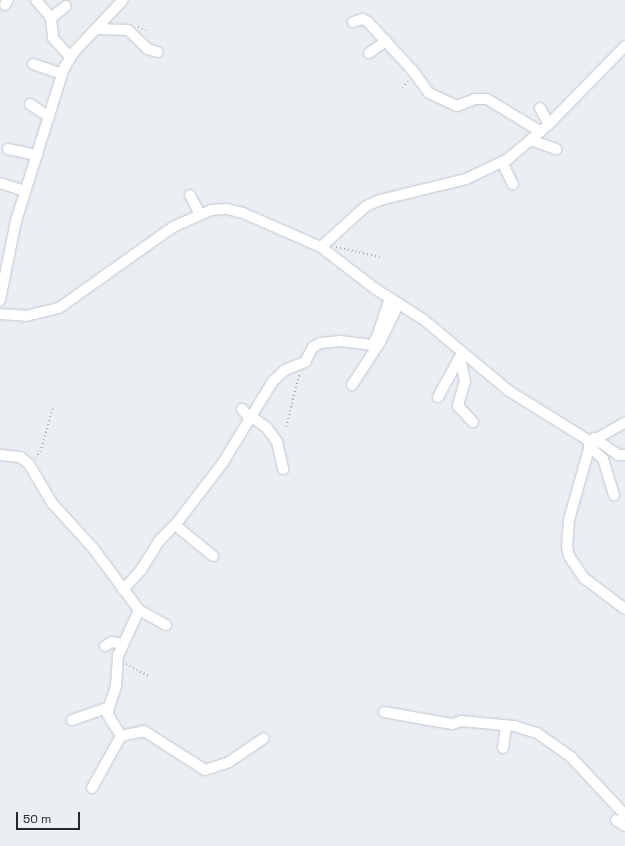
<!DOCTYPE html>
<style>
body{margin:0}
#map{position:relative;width:625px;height:846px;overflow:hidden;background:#eaeff4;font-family:"Space Grotesk",sans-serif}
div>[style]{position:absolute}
.path>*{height:1.5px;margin-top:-0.75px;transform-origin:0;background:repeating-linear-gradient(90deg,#a9adb1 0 1px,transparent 0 4px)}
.roads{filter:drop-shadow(0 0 1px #c2c7cc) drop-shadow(0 0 1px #c2c7cc)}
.minor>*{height:10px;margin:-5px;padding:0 5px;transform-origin:5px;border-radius:5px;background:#fff}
span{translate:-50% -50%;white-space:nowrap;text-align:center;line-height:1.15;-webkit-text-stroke:3px #eaeff4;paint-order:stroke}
.scale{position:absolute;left:16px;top:812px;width:64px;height:18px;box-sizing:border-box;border:2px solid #26282a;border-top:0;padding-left:5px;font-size:12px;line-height:14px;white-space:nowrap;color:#26282a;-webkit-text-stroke:3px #eaeff4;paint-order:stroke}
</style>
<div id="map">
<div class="path">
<i style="left:138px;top:27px;width:9px;rotate:21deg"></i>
<i style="left:402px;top:88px;width:9px;rotate:-49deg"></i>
<i style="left:336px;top:247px;width:45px;rotate:12.8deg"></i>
<i style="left:286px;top:427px;width:54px;rotate:-76deg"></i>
<i style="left:35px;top:458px;width:8px;rotate:-50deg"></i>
<i style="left:40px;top:452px;width:47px;rotate:-73.9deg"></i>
<i style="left:126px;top:664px;width:26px;rotate:28deg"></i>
</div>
<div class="roads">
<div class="minor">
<i style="left:36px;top:0;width:23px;rotate:50deg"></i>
<i style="left:51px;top:18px;width:20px;rotate:84deg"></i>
<i style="left:53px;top:38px;width:25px;rotate:48deg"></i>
<i style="left:5px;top:5px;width:6px;rotate:-59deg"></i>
<i style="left:51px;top:18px;width:19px;rotate:-39deg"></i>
<i style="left:353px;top:22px;width:10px;rotate:-17deg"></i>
<i style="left:363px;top:19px;width:6px;rotate:31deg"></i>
<i style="left:368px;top:22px;width:67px;rotate:47.4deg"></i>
<i style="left:413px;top:71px;width:27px;rotate:54deg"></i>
<i style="left:429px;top:93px;width:31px;rotate:25deg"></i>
<i style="left:457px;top:106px;width:19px;rotate:-21deg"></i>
<i style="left:475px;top:99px;width:12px"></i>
<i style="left:487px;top:99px;width:63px;rotate:31.4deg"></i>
<i style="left:97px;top:29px;width:31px;rotate:2deg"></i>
<i style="left:128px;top:30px;width:28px;rotate:44deg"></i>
<i style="left:148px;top:49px;width:10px;rotate:17deg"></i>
<i style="left:369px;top:53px;width:21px;rotate:-35deg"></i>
<i style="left:33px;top:64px;width:31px;rotate:19deg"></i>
<i style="left:30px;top:104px;width:23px;rotate:34deg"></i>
<i style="left:540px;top:108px;width:18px;rotate:61deg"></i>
<i style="left:531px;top:140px;width:27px;rotate:20deg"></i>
<i style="left:8px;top:149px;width:30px;rotate:12deg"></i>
<i style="left:502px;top:162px;width:25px;rotate:64deg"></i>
<i style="left:0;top:183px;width:26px;rotate:18deg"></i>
<i style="left:190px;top:195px;width:20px;rotate:63deg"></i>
<i style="left:321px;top:247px;width:67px;rotate:37.7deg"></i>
<i style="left:374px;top:288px;width:59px;rotate:32.6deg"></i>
<i style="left:424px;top:320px;width:111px;rotate:39.9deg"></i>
<i style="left:509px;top:391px;width:91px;rotate:31.9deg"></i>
<i style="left:586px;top:439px;width:6px;rotate:31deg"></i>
<i style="left:591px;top:442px;width:39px;rotate:-30deg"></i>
<i style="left:0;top:300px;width:81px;rotate:-78.6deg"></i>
<i style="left:16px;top:221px;width:160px;rotate:-72.6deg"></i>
<i style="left:64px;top:68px;width:19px;rotate:-58deg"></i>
<i style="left:74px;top:52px;width:71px;rotate:-46.7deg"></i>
<i style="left:0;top:314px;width:26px;rotate:4deg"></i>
<i style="left:26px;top:316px;width:34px;rotate:-14deg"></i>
<i style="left:59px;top:308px;width:140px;rotate:-35.4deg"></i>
<i style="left:173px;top:227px;width:42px;rotate:-24.1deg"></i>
<i style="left:211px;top:210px;width:16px;rotate:-4deg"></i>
<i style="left:227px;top:209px;width:16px;rotate:14deg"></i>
<i style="left:243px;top:213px;width:85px;rotate:23.6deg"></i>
<i style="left:321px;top:247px;width:61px;rotate:-42.3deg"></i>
<i style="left:366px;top:206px;width:15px;rotate:-23deg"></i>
<i style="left:380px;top:200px;width:89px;rotate:-13.7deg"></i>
<i style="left:466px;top:179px;width:47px;rotate:-25.5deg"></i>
<i style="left:508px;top:159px;width:54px;rotate:-40.5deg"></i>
<i style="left:549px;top:124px;width:109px;rotate:-45.7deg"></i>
<i style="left:460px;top:358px;width:24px;rotate:78deg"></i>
<i style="left:465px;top:381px;width:26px;rotate:106deg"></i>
<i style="left:458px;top:406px;width:22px;rotate:47deg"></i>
<i style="left:352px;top:385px;width:51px;rotate:-56.9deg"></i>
<i style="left:380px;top:342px;width:43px;rotate:-64deg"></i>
<i style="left:438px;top:397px;width:48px;rotate:-61.3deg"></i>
<i style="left:242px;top:409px;width:13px;rotate:51deg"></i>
<i style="left:252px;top:417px;width:19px;rotate:36deg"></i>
<i style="left:267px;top:428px;width:17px;rotate:54deg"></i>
<i style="left:277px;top:442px;width:28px;rotate:77deg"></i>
<i style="left:594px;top:438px;width:29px;rotate:35deg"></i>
<i style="left:618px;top:455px;width:7px"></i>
<i style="left:591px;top:442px;width:81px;rotate:105.8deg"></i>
<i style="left:569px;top:520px;width:26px;rotate:94deg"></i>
<i style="left:567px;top:546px;width:10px;rotate:79deg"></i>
<i style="left:569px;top:556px;width:27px;rotate:56deg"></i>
<i style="left:584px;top:578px;width:51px;rotate:37.1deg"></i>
<i style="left:589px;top:446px;width:19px;rotate:43deg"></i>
<i style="left:603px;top:459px;width:38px;rotate:73deg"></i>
<i style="left:0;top:455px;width:20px;rotate:6deg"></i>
<i style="left:20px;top:457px;width:11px;rotate:38deg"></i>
<i style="left:29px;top:464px;width:45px;rotate:59.5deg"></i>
<i style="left:52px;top:503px;width:61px;rotate:47.7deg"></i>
<i style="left:93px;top:548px;width:77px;rotate:53.4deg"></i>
<i style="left:139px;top:610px;width:51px;rotate:114.5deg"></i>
<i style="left:118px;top:656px;width:30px;rotate:94deg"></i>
<i style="left:116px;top:686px;width:25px;rotate:108deg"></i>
<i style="left:108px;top:710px;width:5px;rotate:90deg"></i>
<i style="left:108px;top:715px;width:25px;rotate:58deg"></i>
<i style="left:121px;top:736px;width:24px;rotate:-12deg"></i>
<i style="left:144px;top:731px;width:72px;rotate:32.6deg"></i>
<i style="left:205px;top:770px;width:25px;rotate:-18deg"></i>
<i style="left:229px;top:762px;width:42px;rotate:-34.4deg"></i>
<i style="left:175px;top:525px;width:49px;rotate:39.2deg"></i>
<i style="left:123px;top:590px;width:27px;rotate:-48deg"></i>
<i style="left:141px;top:570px;width:36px;rotate:-58deg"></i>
<i style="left:160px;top:540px;width:28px;rotate:-46deg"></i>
<i style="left:179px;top:520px;width:71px;rotate:-52.5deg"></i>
<i style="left:222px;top:464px;width:97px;rotate:-58.4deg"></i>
<i style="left:273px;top:381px;width:16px;rotate:-43deg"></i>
<i style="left:285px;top:370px;width:22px;rotate:-22deg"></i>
<i style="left:305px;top:362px;width:17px;rotate:-62deg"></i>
<i style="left:313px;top:347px;width:9px;rotate:-27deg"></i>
<i style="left:321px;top:343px;width:19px;rotate:-6deg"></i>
<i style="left:340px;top:341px;width:32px;rotate:7deg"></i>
<i style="left:372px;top:345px;width:9px;rotate:-58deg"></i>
<i style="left:377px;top:337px;width:41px;rotate:-71.6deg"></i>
<i style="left:139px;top:610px;width:31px;rotate:29deg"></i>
<i style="left:105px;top:646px;width:8px;rotate:-30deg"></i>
<i style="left:112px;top:642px;width:11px;rotate:10deg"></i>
<i style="left:384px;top:712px;width:69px;rotate:10deg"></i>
<i style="left:452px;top:724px;width:9px;rotate:-18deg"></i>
<i style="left:461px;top:721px;width:53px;rotate:5.4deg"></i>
<i style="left:514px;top:726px;width:24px;rotate:17deg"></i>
<i style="left:537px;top:733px;width:42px;rotate:35.2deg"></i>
<i style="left:571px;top:757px;width:79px;rotate:47deg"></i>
<i style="left:72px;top:720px;width:39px;rotate:-19deg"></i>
<i style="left:503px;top:748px;width:22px;rotate:-82deg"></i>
<i style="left:92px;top:788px;width:60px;rotate:-60.9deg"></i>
<i style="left:616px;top:820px;width:11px;rotate:34deg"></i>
</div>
</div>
<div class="scale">50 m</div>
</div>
